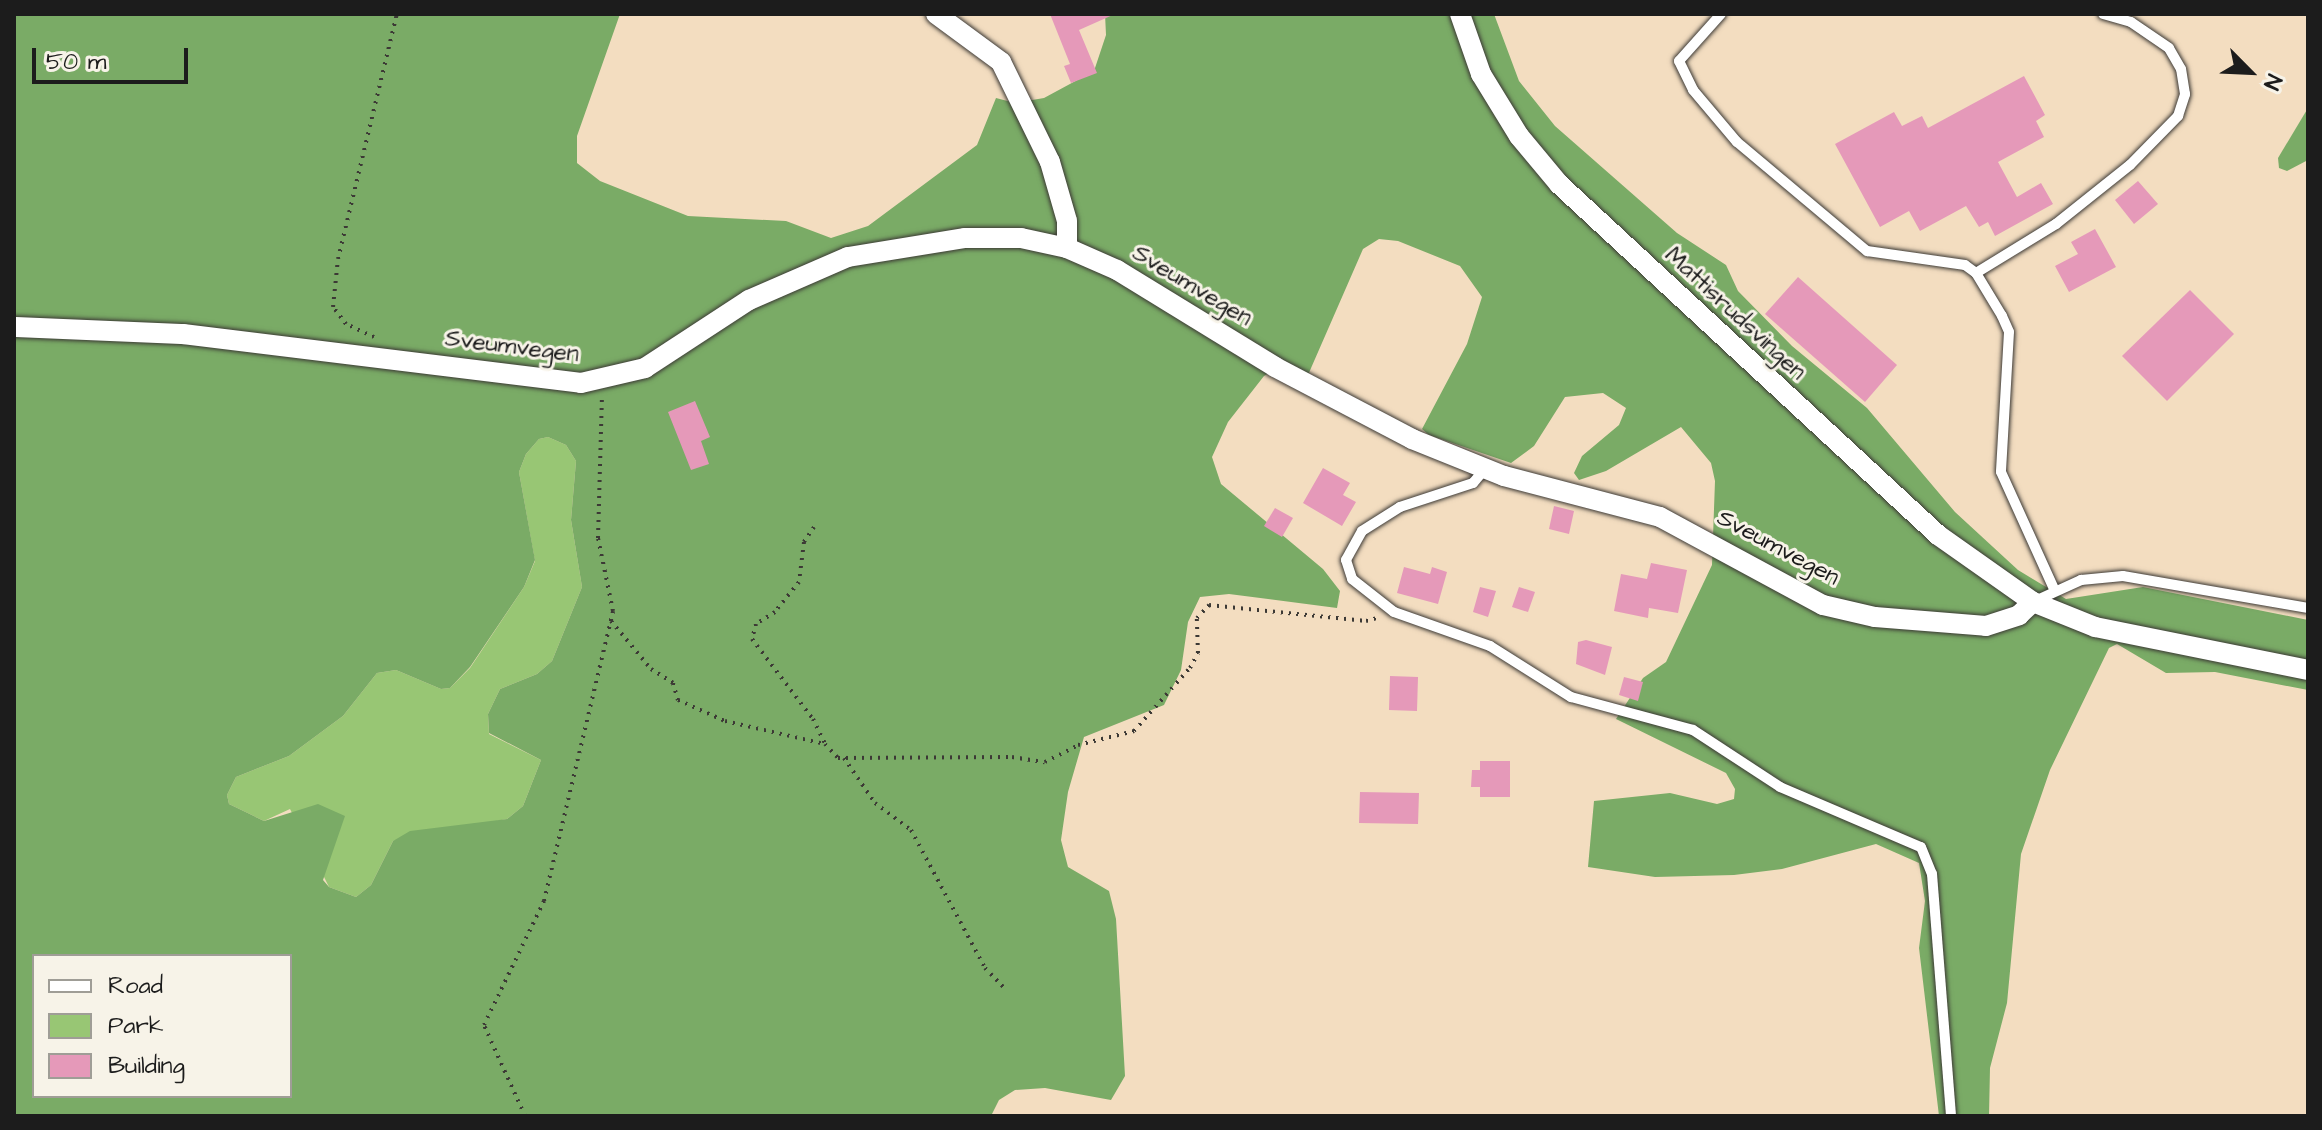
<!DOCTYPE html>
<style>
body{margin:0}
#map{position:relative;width:2322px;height:1130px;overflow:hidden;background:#f3ddc0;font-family:"Architects Daughter",sans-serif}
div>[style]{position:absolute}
.green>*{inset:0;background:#98c674}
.forest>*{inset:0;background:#7aab66}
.building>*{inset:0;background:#e599b9}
.path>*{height:4px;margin-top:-2px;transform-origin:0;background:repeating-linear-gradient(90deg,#3c3935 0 2px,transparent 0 8px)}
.roads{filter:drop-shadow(0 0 2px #3c3935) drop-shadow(0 0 2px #3c3935)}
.service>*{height:10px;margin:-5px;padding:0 5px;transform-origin:5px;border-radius:5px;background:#fff}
.minor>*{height:20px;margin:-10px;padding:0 10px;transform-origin:10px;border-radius:10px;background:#fff}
span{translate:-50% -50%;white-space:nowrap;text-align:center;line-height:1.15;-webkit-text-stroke:6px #f7f3e8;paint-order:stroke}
.street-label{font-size:24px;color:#1c1c1c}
.frame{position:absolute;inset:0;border:16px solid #1c1c1c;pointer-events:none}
.legend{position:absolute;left:32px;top:954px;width:260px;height:144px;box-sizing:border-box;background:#f7f3e8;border:2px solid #9f9d96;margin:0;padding:10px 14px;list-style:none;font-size:24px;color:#1c1c1c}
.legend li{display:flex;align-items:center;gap:16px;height:40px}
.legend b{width:40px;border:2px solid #9f9d96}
.north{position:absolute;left:2210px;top:32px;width:80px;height:80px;-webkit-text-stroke:6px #f7f3e8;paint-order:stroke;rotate:114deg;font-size:22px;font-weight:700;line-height:32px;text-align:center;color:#1c1c1c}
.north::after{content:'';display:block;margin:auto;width:28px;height:36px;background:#1c1c1c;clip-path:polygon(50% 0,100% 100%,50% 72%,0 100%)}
.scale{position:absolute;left:32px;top:48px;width:156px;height:36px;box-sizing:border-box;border:4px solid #1c1c1c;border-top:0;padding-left:10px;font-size:24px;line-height:28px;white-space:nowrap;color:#1c1c1c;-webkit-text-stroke:6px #f7f3e8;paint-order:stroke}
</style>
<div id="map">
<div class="green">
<i style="clip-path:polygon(548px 437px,566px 445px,576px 461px,571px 520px,582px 587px,552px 661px,537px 674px,500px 689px,488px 714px,489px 734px,541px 760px,523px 806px,507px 819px,393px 841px,371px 885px,356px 897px,329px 887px,290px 809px,264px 821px,229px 804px,227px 795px,236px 777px,289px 756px,343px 716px,377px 673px,396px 670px,441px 689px,450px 688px,470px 668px,524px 587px,535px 561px,519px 472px,526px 454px,539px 439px)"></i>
</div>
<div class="forest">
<i style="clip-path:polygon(evenodd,14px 14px,620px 14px,577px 136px,577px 163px,600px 181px,688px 216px,786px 221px,831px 238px,868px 226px,977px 145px,996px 98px,1015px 103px,1044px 98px,1094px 71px,1106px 35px,1105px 14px,1494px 14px,1519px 81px,1555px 126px,1677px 233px,1726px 265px,1738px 291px,1792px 346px,1867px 408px,1955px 512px,2018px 570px,2066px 599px,2143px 587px,2308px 620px,2308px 690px,2215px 672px,2166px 673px,2117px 644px,2109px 648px,2050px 770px,2021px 854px,2007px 1003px,1990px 1068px,1989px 1116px,1939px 1116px,1919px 948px,1925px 901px,1919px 863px,1876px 844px,1782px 869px,1734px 875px,1655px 877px,1588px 867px,1594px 801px,1670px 793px,1717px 804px,1734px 799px,1735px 789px,1726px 773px,1616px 719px,1643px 678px,1666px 662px,1712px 565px,1715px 481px,1711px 463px,1681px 427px,1606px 471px,1579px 480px,1574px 473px,1582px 456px,1619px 425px,1626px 408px,1603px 393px,1565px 397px,1534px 446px,1511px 463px,1429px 435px,1422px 429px,1467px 344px,1482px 297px,1460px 266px,1398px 241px,1379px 239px,1363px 249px,1308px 375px,1272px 371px,1264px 376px,1228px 422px,1212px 457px,1221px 484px,1323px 569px,1340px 591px,1337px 608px,1229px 594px,1200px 597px,1188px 622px,1181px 670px,1164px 705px,1084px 737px,1068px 792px,1061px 840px,1068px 867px,1109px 891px,1116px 919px,1125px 1076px,1111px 1100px,1045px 1088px,1015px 1090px,999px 1100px,991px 1116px,14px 1116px,14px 14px,548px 437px,566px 445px,576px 461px,571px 520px,582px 587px,552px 661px,537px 674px,500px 689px,488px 714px,489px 733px,541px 760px,523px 806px,507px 819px,410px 831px,393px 841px,371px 885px,356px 897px,329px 887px,323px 880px,345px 816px,318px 804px,264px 821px,229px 804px,227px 795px,236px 777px,289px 756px,343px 716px,377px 673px,396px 670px,441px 689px,450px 688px,470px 667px,524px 587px,535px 560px,519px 472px,526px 454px,539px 439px,548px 437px,14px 14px,34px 956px,290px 956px,290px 1096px,34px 1096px,34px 956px)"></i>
<i style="clip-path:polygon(2308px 108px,2308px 160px,2287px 171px,2279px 168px,2278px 158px)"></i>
</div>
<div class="building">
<i style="clip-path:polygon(1050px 14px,1115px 14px,1079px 30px,1097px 73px,1071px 83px,1064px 66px,1070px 64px)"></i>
<i style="clip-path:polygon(2024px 76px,2045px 115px,2036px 121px,2044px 137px,1998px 162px,2017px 197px,2041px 183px,2053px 204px,1995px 236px,1988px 222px,1979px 227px,1966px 206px,1920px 231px,1909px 211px,1880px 227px,1835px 144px,1894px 112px,1902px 126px,1922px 116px,1928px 128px)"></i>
<i style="clip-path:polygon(2138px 181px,2158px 204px,2134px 224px,2115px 200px)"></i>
<i style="clip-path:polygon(2095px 229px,2116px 267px,2069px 292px,2055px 266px,2078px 254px,2071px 242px)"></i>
<i style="clip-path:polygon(1798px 277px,1897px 365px,1865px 402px,1765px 314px)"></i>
<i style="clip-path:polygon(2190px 290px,2234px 334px,2167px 401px,2122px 356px)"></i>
<i style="clip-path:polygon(695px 401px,710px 437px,701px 441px,709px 464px,691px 470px,668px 412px)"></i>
<i style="clip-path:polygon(1323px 468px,1350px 483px,1343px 495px,1356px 502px,1342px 526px,1303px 503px)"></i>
<i style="clip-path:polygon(1554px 506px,1574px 511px,1569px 534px,1549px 529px)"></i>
<i style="clip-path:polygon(1275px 508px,1293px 518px,1282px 537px,1264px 526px)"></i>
<i style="clip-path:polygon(1651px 563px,1687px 570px,1678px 613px,1649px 608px,1648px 618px,1614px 611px,1621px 574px,1647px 579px)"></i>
<i style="clip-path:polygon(1404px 567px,1430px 574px,1432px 567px,1447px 572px,1438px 604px,1397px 593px)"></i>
<i style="clip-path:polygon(1480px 587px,1496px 591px,1488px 617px,1473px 612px)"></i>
<i style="clip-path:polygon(1519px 587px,1535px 592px,1528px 612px,1512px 607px)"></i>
<i style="clip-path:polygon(1586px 640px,1612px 647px,1605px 675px,1576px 664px,1578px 642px)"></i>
<i style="clip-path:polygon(1390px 676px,1418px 677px,1417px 711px,1389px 710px)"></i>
<i style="clip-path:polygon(1624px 677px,1643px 682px,1638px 701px,1619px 695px)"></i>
<i style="clip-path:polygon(1480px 761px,1510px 761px,1510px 797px,1480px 797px,1480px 787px,1471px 787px,1472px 770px,1480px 770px)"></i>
<i style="clip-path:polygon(1360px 792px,1419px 793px,1418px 824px,1359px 823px)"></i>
</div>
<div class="path">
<i style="left:374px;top:337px;width:31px;rotate:-155deg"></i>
<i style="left:346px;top:324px;width:21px;rotate:-127deg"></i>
<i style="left:333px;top:307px;width:48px;rotate:-84.1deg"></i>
<i style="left:338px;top:259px;width:252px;rotate:-76.5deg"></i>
<i style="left:814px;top:527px;width:18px;rotate:124deg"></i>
<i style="left:804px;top:542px;width:40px;rotate:97.1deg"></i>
<i style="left:799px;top:582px;width:38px;rotate:129deg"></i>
<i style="left:775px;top:612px;width:22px;rotate:148deg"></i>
<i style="left:756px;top:624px;width:16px;rotate:105deg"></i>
<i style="left:752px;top:639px;width:101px;rotate:52.7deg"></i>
<i style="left:813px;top:719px;width:28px;rotate:64deg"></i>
<i style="left:611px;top:621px;width:62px;rotate:50.2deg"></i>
<i style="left:651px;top:669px;width:26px;rotate:32deg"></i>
<i style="left:673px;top:683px;width:18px;rotate:74deg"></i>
<i style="left:678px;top:700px;width:51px;rotate:24.1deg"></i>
<i style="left:725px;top:721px;width:103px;rotate:13deg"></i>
<i style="left:825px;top:744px;width:19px;rotate:47deg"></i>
<i style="left:838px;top:758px;width:174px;rotate:-0.3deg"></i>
<i style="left:1012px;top:757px;width:33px;rotate:9deg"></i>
<i style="left:1045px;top:762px;width:37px;rotate:-27deg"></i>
<i style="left:1078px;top:745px;width:58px;rotate:-14deg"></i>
<i style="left:1134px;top:731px;width:84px;rotate:-48.4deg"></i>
<i style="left:1190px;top:668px;width:17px;rotate:-62deg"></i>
<i style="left:1198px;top:653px;width:35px;rotate:-92deg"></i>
<i style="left:1197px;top:618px;width:18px;rotate:-47deg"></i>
<i style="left:1209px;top:605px;width:158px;rotate:5.8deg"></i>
<i style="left:1366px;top:621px;width:11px;rotate:-15deg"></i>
<i style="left:844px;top:758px;width:55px;rotate:55.4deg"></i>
<i style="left:875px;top:803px;width:45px;rotate:36.9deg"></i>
<i style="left:911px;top:830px;width:157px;rotate:61.8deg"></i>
<i style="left:985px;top:968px;width:28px;rotate:46deg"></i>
<i style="left:525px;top:1116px;width:100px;rotate:-114.3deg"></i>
<i style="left:484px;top:1025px;width:138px;rotate:-64.2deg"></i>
<i style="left:544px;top:901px;width:298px;rotate:-76.6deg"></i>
<i style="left:613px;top:611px;width:75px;rotate:-101.6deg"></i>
<i style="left:598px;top:538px;width:139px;rotate:-88.4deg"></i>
</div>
<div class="roads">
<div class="service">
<i style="left:1721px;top:14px;width:63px;rotate:131.8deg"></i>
<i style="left:1679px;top:61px;width:32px;rotate:64deg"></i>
<i style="left:1693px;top:90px;width:68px;rotate:49.8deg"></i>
<i style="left:1737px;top:142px;width:170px;rotate:40deg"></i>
<i style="left:1867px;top:251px;width:99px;rotate:8.1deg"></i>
<i style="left:1965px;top:265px;width:14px;rotate:36deg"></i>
<i style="left:1976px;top:273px;width:50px;rotate:58.8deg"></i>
<i style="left:2002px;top:316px;width:17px;rotate:66deg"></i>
<i style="left:2009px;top:332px;width:140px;rotate:93.3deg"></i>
<i style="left:2001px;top:472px;width:128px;rotate:65.6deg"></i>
<i style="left:1976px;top:273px;width:94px;rotate:-31.5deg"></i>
<i style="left:2056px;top:224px;width:95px;rotate:-38.6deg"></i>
<i style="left:2130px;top:165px;width:69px;rotate:-45.6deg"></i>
<i style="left:2178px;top:116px;width:23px;rotate:-72deg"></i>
<i style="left:2185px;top:94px;width:25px;rotate:-99deg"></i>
<i style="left:2181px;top:69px;width:24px;rotate:-120deg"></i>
<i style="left:2169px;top:48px;width:46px;rotate:-145.6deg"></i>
<i style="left:2131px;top:22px;width:29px;rotate:-164deg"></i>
<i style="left:1484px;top:470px;width:17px;rotate:130deg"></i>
<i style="left:1473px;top:483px;width:77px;rotate:161.8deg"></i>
<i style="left:1400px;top:507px;width:45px;rotate:147.7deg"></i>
<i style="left:1362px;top:531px;width:33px;rotate:119deg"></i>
<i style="left:1346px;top:560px;width:20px;rotate:72deg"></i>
<i style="left:1352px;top:579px;width:53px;rotate:38.2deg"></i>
<i style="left:1394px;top:612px;width:102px;rotate:19.5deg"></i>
<i style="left:1490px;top:646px;width:96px;rotate:32.2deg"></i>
<i style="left:1571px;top:697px;width:126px;rotate:15.1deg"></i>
<i style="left:1693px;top:730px;width:104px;rotate:33.2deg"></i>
<i style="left:1780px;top:787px;width:153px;rotate:23.1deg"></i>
<i style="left:1921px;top:847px;width:29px;rotate:68deg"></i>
<i style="left:1932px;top:874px;width:243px;rotate:85.5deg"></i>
<i style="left:2035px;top:601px;width:51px;rotate:-24.5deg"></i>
<i style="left:2081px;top:580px;width:42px;rotate:-5.4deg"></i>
<i style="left:2123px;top:576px;width:188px;rotate:9.8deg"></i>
</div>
<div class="minor">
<i style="left:936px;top:14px;width:81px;rotate:36.4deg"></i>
<i style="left:1001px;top:62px;width:111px;rotate:63.9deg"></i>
<i style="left:1050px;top:162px;width:61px;rotate:73.9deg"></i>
<i style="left:1067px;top:221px;width:27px;rotate:90deg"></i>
<i style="left:1460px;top:14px;width:64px;rotate:70.7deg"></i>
<i style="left:1481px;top:74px;width:73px;rotate:58.5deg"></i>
<i style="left:1519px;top:136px;width:62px;rotate:50.2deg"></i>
<i style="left:1559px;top:184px;width:517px;rotate:42.8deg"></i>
<i style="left:1938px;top:535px;width:116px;rotate:35.2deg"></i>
<i style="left:2033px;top:602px;width:67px;rotate:22deg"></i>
<i style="left:2095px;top:627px;width:217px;rotate:11.4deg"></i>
<i style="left:14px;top:327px;width:169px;rotate:2.4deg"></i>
<i style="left:183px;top:334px;width:401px;rotate:7deg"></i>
<i style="left:581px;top:383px;width:66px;rotate:-13.2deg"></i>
<i style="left:645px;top:368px;width:124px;rotate:-33.2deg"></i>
<i style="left:749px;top:300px;width:108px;rotate:-23.5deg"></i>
<i style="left:848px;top:257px;width:119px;rotate:-9.2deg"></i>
<i style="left:965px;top:238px;width:56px"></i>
<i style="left:1021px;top:238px;width:47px;rotate:12.3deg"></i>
<i style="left:1067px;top:248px;width:55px;rotate:23.7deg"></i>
<i style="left:1117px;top:270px;width:185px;rotate:31.5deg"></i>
<i style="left:1275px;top:367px;width:155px;rotate:27.7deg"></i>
<i style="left:1412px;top:439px;width:99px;rotate:21.9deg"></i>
<i style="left:1504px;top:476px;width:161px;rotate:14.7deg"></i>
<i style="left:1660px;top:517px;width:185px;rotate:28.4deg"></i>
<i style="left:1823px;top:605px;width:53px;rotate:13deg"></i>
<i style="left:1875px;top:617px;width:111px;rotate:4.6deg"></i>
<i style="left:1986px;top:626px;width:35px;rotate:-18deg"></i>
<i style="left:2019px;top:615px;width:19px;rotate:-43deg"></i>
</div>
</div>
<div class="street-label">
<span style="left:1192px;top:286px;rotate:31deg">Sveumvegen</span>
<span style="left:1735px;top:314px;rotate:43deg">Mattisrudsvingen</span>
<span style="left:512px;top:347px;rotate:7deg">Sveumvegen</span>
<span style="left:1778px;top:548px;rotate:28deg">Sveumvegen</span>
</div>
<div class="frame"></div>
<ul class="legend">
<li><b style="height:10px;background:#fff"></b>Road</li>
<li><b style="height:22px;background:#98c674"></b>Park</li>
<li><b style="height:22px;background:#e599b9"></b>Building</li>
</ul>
<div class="north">N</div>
<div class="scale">50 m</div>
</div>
